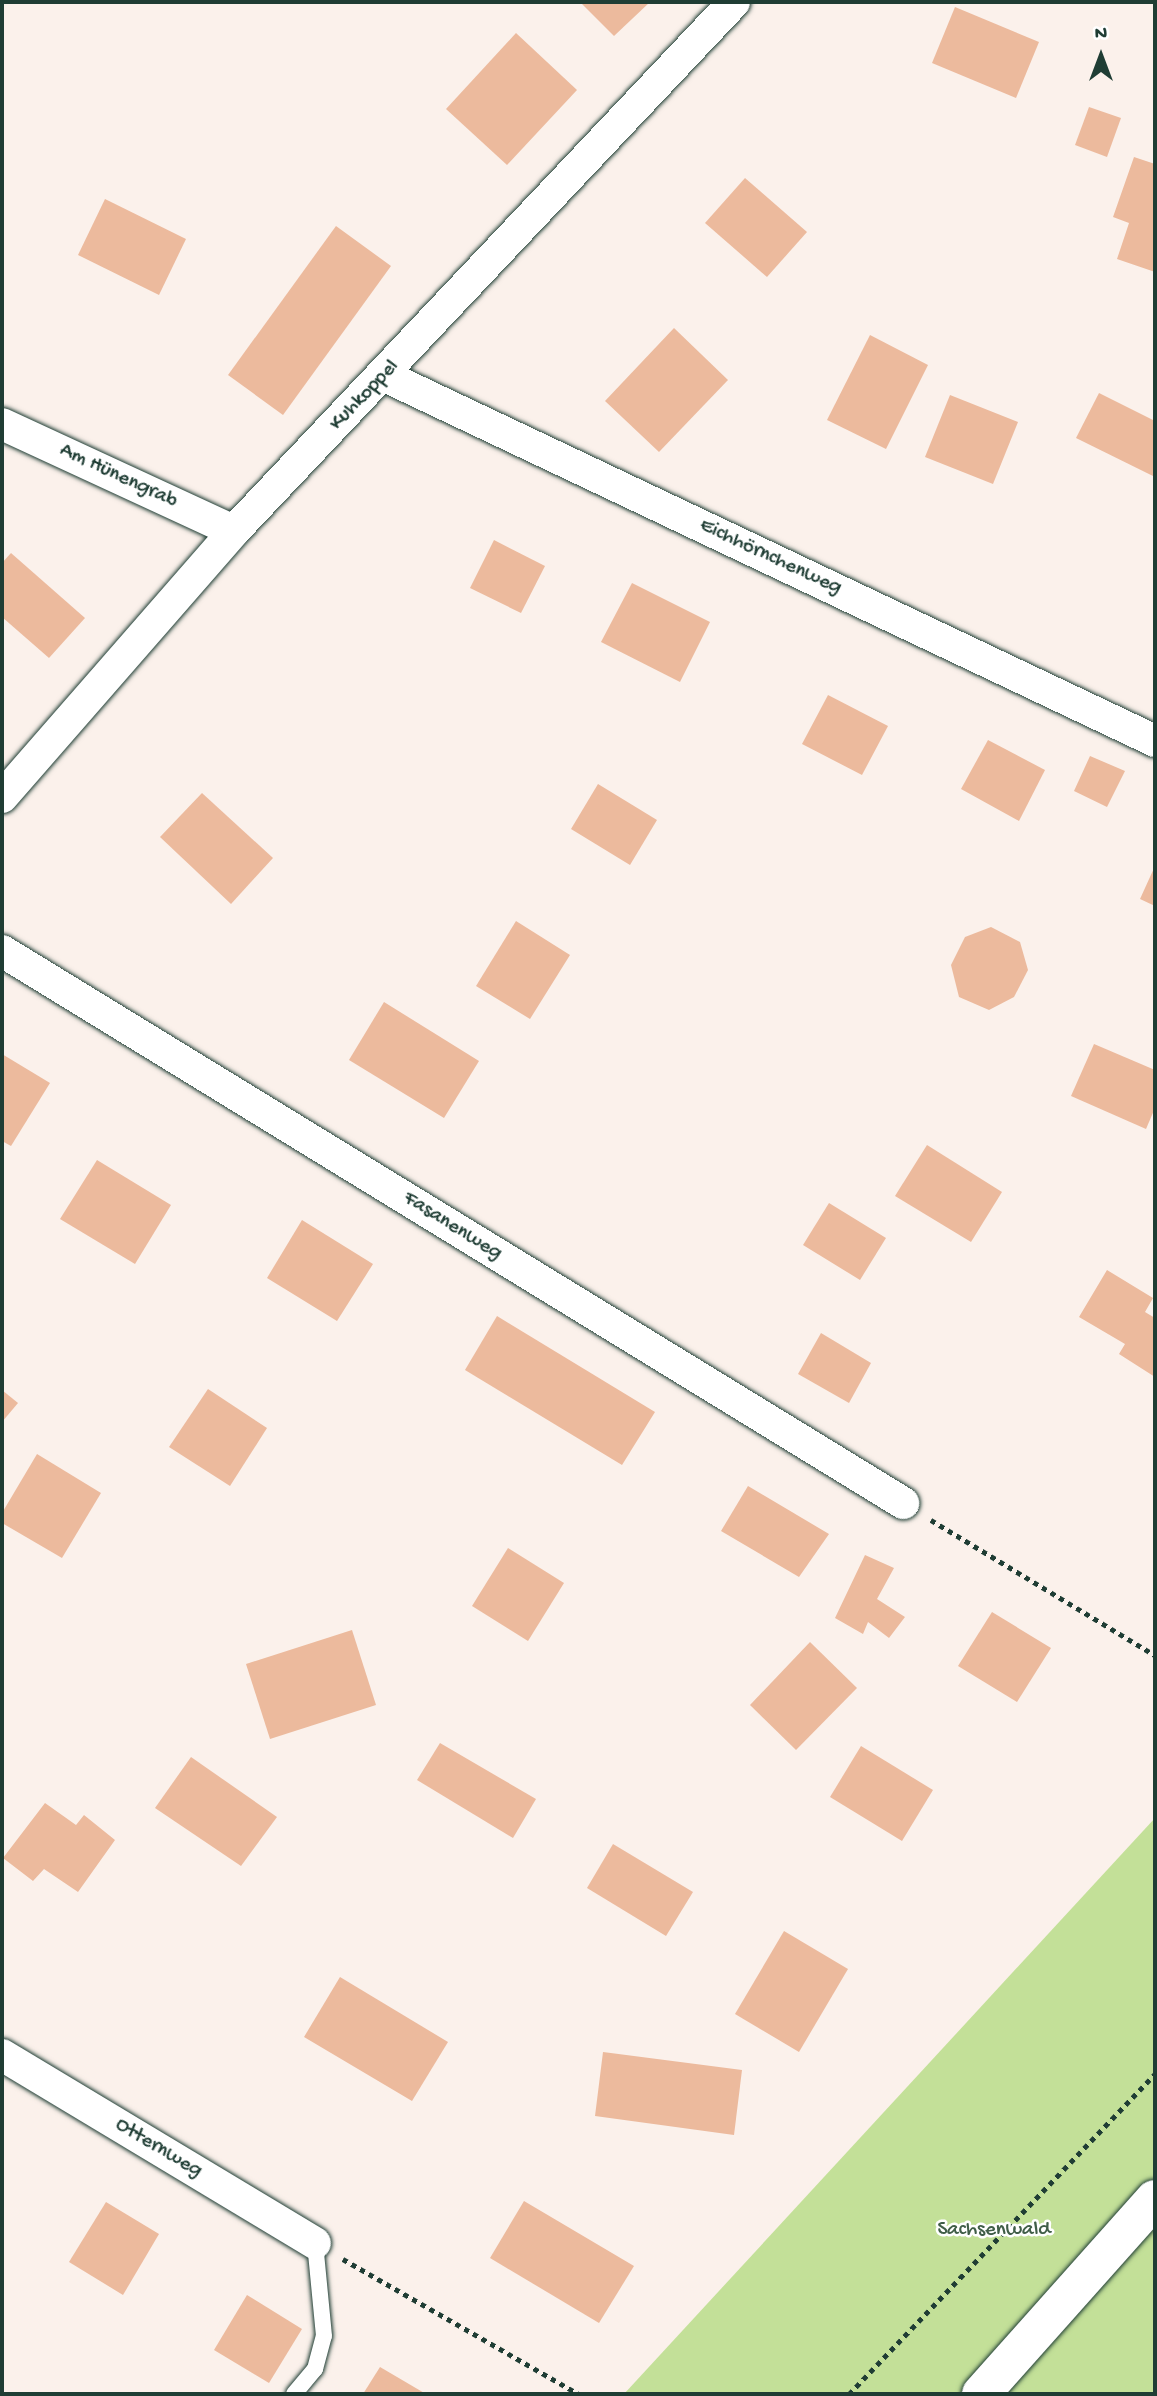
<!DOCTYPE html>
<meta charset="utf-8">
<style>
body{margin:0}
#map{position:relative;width:1157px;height:2396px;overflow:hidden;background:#fbf1eb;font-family:"Gochi Hand",sans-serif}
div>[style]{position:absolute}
.green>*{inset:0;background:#c3e098}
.building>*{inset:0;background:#ecba9d}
.path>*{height:4.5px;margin-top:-2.25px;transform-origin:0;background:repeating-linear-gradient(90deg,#1f3d34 0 5px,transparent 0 10px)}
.roads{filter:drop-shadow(0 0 2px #1f3d34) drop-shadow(0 0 2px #1f3d34)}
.service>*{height:16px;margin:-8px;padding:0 8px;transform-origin:8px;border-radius:8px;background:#fff}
.minor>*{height:32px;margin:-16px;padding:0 16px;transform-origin:16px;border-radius:16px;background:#fff}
.secondary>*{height:38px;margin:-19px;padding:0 19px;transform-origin:19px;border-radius:19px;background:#fff}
span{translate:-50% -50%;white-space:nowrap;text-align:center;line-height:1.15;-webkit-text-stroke:5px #fff;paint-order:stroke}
.street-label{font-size:21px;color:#1f3d34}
.park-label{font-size:21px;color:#405e48}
.frame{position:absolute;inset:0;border:4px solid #1f3d34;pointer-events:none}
.north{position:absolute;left:1066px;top:21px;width:70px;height:70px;-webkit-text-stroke:5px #fff;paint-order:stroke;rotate:0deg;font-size:19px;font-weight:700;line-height:28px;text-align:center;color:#1f3d34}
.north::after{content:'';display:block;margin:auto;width:24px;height:32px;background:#1f3d34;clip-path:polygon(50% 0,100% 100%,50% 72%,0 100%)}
</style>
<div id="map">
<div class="green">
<i style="clip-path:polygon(1155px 1818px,1155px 2394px,624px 2394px)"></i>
</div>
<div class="building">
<i style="clip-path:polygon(580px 2px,650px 2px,614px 36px)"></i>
<i style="clip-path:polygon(955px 7px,1039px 42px,1016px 98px,932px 63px)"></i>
<i style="clip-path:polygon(516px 33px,577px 90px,507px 165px,446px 109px)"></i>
<i style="clip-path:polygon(1089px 107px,1121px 118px,1107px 157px,1075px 145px)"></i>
<i style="clip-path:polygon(1134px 157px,1155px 164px,1155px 272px,1117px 259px,1129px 223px,1113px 217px)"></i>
<i style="clip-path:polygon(745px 178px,807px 232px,767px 277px,705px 223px)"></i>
<i style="clip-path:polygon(105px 199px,186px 239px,159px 295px,78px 255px)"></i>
<i style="clip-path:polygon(336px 226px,391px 266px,283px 415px,228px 375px)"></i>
<i style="clip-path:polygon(674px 328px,728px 380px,659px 452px,605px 401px)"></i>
<i style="clip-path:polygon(870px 335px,928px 365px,886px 449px,827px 420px)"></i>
<i style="clip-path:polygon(1099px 393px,1155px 421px,1155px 477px,1076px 438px)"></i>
<i style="clip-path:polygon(950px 395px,1018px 422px,993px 484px,925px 457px)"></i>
<i style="clip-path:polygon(494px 540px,545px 566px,521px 613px,470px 588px)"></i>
<i style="clip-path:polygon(11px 553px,85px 618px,49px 658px,2px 617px,2px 563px)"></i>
<i style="clip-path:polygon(632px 583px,710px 622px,680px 682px,601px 642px)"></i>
<i style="clip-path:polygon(828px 695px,888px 726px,862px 775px,802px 744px)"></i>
<i style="clip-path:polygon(988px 740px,1045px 770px,1019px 821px,961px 789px)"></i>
<i style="clip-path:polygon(1090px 756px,1125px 771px,1107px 807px,1074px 791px)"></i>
<i style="clip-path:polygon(598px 784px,657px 820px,630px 865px,571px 829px)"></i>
<i style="clip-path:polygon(202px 793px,273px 858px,231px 904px,160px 837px)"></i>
<i style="clip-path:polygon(1155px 866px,1155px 906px,1140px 899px)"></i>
<i style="clip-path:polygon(516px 921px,570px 955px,530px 1019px,476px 986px)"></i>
<i style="clip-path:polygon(991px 927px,1020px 942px,1028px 970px,1014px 997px,989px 1010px,959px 997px,951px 965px,965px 937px)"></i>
<i style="clip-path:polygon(384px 1002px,479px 1061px,444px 1118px,349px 1060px)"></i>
<i style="clip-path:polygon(1094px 1044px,1155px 1070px,1155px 1108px,1146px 1129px,1071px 1096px)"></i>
<i style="clip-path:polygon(2px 1054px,50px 1083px,11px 1146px,2px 1141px)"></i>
<i style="clip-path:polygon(927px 1145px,1002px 1192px,971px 1242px,895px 1196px)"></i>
<i style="clip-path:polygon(97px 1160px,171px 1205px,135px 1264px,60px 1219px)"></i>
<i style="clip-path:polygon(829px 1203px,886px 1238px,860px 1280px,803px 1245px)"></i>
<i style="clip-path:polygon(302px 1220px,373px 1264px,337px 1321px,267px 1278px)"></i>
<i style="clip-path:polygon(1107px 1270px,1153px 1298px,1145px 1312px,1155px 1318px,1155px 1377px,1119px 1354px,1125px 1344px,1079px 1317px)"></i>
<i style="clip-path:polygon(497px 1316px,655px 1412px,622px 1465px,465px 1370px)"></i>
<i style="clip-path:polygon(821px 1333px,871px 1363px,849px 1403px,798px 1374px)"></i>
<i style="clip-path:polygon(208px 1389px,267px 1428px,230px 1486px,169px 1447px)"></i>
<i style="clip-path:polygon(2px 1390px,18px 1403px,2px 1422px)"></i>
<i style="clip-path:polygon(37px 1454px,101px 1493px,62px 1558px,2px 1523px,2px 1513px)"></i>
<i style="clip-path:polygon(748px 1486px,829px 1534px,799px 1577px,721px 1531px)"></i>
<i style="clip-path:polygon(508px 1548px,564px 1583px,528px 1641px,472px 1606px)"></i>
<i style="clip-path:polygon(865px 1555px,894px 1568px,877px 1599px,905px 1617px,889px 1638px,868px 1622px,863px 1634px,835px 1618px)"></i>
<i style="clip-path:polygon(992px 1612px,1051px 1648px,1017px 1702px,958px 1666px)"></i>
<i style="clip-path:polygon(352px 1630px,376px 1705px,270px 1739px,246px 1664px)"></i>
<i style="clip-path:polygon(810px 1642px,857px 1688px,796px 1750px,750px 1705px)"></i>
<i style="clip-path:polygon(440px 1743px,536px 1799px,513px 1838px,417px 1780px)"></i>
<i style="clip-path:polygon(861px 1746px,933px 1790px,902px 1841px,830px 1797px)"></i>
<i style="clip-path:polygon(191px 1757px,277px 1817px,241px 1866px,155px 1808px)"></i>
<i style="clip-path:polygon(45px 1803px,76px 1825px,84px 1815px,115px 1840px,78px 1892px,44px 1869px,33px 1881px,3px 1858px)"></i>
<i style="clip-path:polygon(613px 1844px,693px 1892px,666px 1936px,587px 1888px)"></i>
<i style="clip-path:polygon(784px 1931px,848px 1969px,799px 2052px,735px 2014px)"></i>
<i style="clip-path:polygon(340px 1977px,448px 2042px,412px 2101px,304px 2037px)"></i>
<i style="clip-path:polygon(603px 2052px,742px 2070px,734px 2135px,595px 2116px)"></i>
<i style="clip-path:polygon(524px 2201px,634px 2266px,599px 2323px,490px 2258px)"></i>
<i style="clip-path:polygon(106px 2202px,159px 2234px,123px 2295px,69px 2262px)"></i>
<i style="clip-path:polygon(247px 2295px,302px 2329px,269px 2383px,214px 2350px)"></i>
<i style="clip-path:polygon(380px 2367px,426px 2394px,363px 2394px)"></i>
</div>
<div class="path">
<i style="left:931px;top:1520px;width:262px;rotate:31.1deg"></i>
<i style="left:343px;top:2259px;width:272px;rotate:29.8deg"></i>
<i style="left:849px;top:2394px;width:443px;rotate:-46.3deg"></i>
</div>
<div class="roads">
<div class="service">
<i style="left:294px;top:2394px;width:33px;rotate:-50deg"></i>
<i style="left:315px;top:2369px;width:34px;rotate:-75deg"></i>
<i style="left:324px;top:2336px;width:93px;rotate:-95.5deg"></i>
</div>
<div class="minor">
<i style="left:385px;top:376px;width:852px;rotate:25.36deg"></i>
<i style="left:2px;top:424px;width:255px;rotate:24.8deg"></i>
<i style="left:2px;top:797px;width:353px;rotate:-48.9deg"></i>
<i style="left:234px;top:531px;width:728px;rotate:-46.61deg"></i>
<i style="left:2px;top:951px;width:1057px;rotate:31.49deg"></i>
<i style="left:2px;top:2055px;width:365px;rotate:31deg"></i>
</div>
<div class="secondary">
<i style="left:981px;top:2394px;width:261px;rotate:-48.3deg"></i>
</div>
</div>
<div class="street-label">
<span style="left:365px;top:396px;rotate:-46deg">Kuhkoppel</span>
<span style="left:118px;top:477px;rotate:25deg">Am Hünengrab</span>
<span style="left:770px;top:558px;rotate:25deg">Eichhörnchenweg</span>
<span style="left:452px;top:1227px;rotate:32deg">Fasanenweg</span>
<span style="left:158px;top:2149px;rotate:31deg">Otternweg</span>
</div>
<div class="park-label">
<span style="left:994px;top:2231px">Sachsenwald</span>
</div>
<div class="frame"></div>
<div class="north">N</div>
</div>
